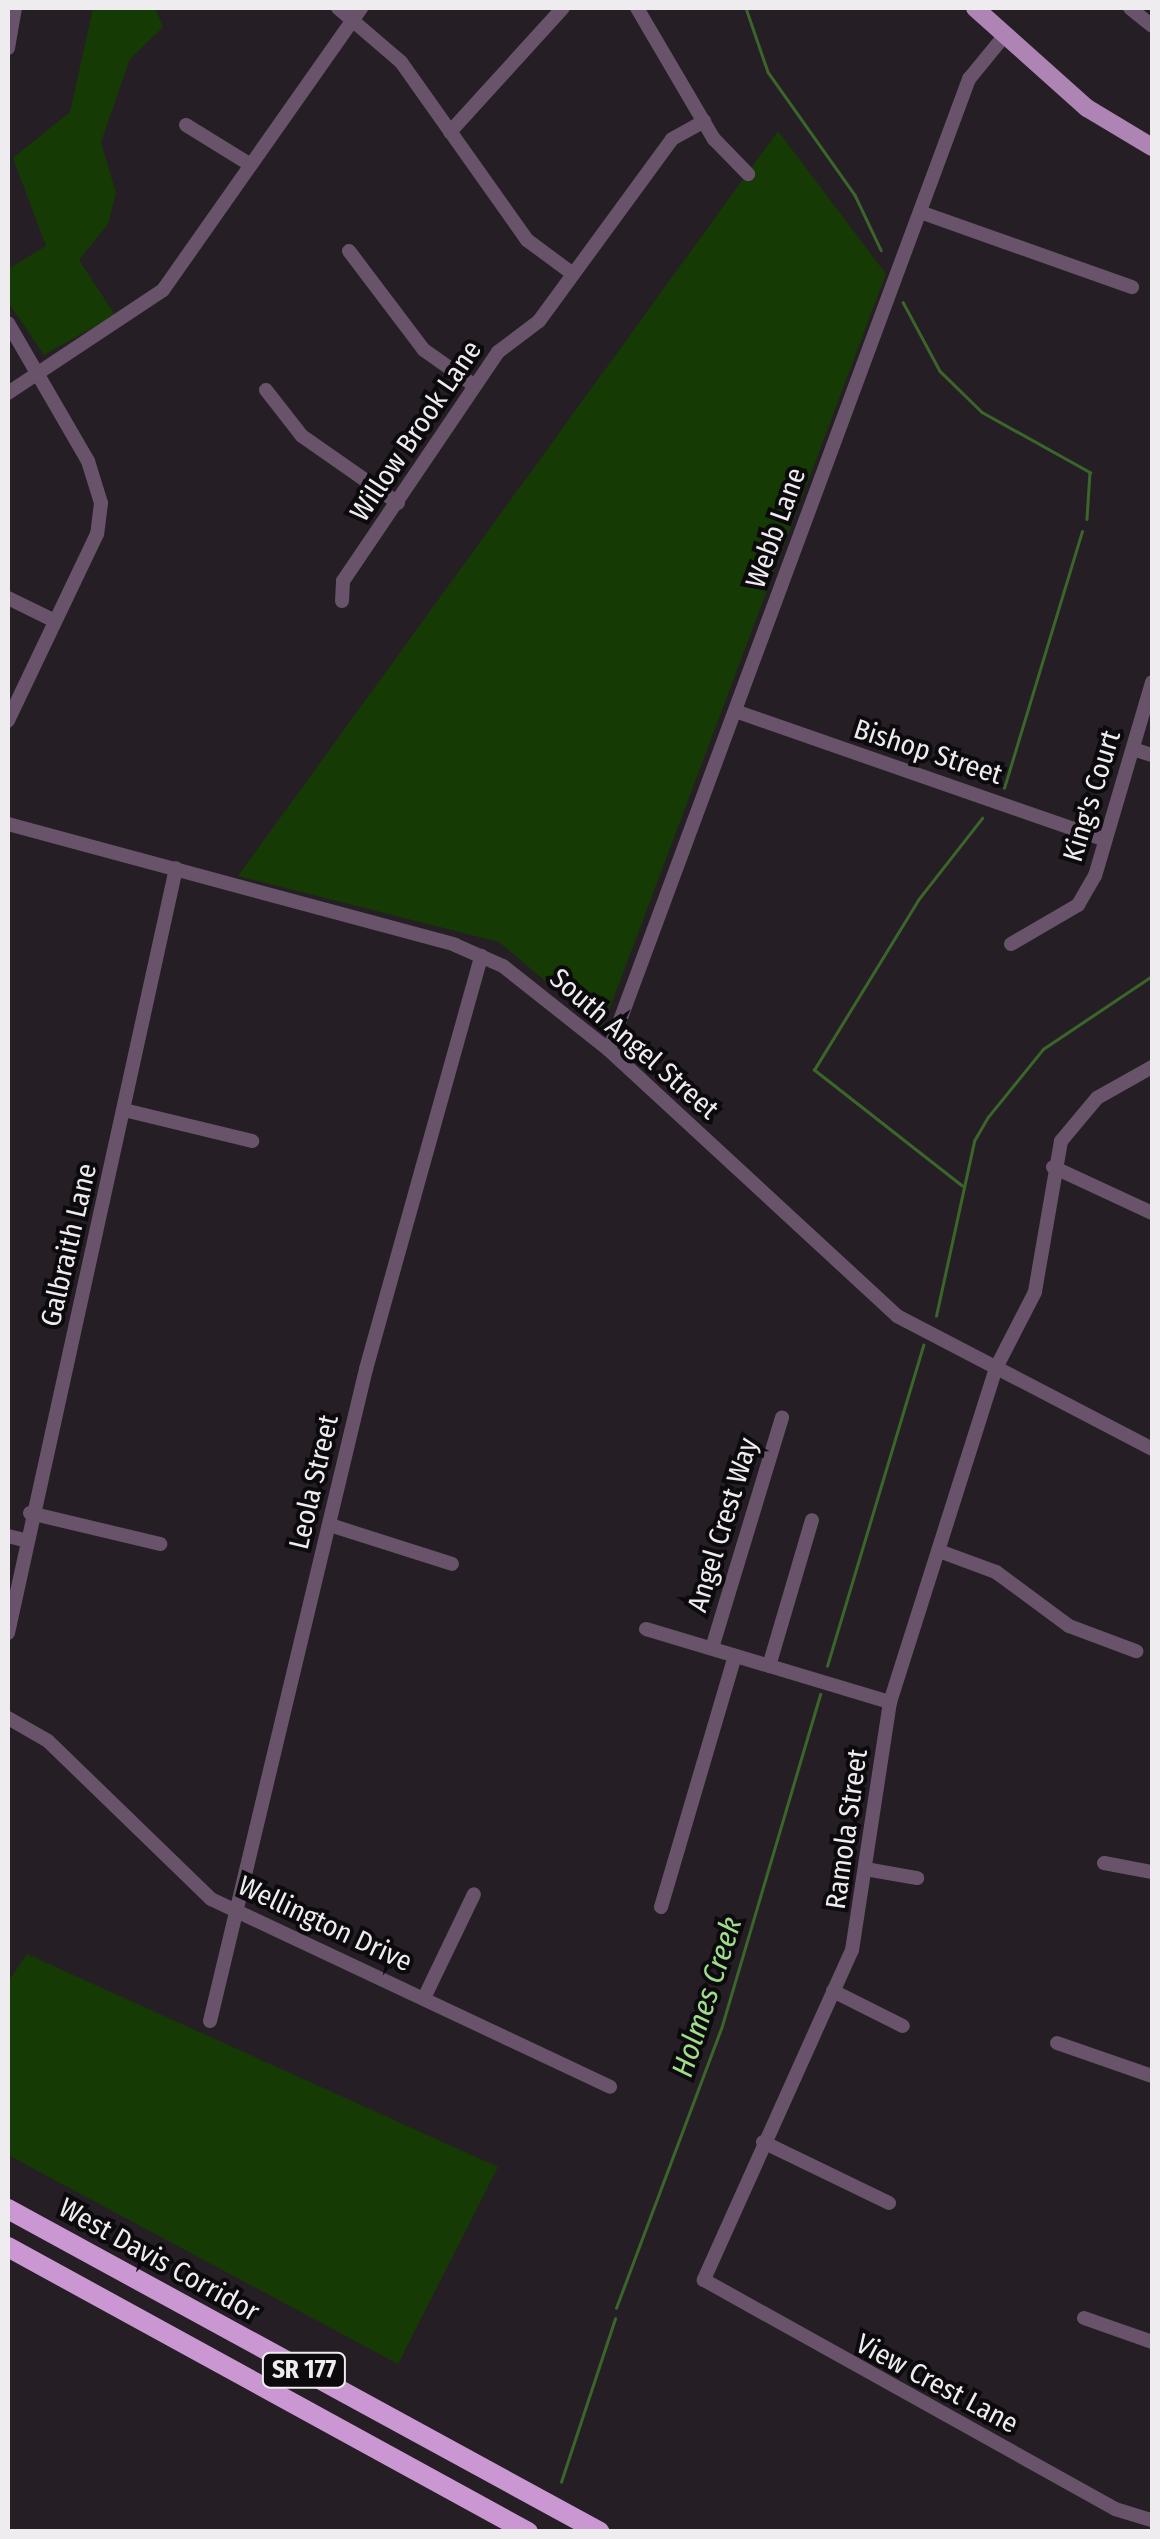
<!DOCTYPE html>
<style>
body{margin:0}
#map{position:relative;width:1160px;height:2539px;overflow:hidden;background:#251f25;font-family:"Fira Sans Condensed",sans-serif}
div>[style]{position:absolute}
.green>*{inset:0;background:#153a03}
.stream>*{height:2.5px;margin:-1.25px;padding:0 1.25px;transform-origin:1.25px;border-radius:1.25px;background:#3a662a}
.minor>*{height:14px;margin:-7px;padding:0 7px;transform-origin:7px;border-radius:7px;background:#68536b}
.major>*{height:18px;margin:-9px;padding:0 9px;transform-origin:9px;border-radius:9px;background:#ae84b5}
.highway>*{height:20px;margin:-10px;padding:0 10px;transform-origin:10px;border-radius:10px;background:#ca97d3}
span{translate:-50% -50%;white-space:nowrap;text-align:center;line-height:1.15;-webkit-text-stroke:8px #0c0a0d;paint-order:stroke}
.shield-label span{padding:2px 8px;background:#0c0a0d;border:2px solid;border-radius:8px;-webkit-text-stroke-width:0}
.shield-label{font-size:25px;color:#efecf0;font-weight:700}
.street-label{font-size:28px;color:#efecf0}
.water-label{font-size:30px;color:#9ede88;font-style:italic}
.frame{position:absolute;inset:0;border:10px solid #efecf0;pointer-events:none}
</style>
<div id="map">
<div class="green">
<i style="clip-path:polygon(93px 8px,155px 8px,163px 27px,130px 59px,101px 142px,116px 193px,108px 224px,79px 260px,115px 315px,44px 355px,8px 302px,8px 269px,46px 246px,13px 158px,70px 112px)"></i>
<i style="clip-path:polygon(778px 131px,886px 274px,602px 1029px,499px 942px,238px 876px)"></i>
<i style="clip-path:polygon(27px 1954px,498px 2167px,398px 2364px,8px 2155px,8px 1982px)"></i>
</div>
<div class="stream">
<i style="left:746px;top:8px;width:68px;rotate:71deg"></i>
<i style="left:768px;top:72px;width:151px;rotate:54.7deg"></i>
<i style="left:855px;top:195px;width:61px;rotate:64.7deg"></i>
<i style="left:903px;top:302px;width:78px;rotate:61.8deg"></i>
<i style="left:940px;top:371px;width:59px;rotate:44.3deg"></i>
<i style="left:982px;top:412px;width:124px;rotate:29.1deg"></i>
<i style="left:1090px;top:472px;width:47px;rotate:93.7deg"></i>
<i style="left:1004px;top:788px;width:268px;rotate:-73.1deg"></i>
<i style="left:962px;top:1186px;width:188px;rotate:-141.9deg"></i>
<i style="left:814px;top:1070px;width:199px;rotate:-58.5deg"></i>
<i style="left:918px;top:900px;width:104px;rotate:-52deg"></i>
<i style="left:936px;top:1316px;width:179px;rotate:-77.7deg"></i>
<i style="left:974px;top:1141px;width:28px;rotate:-60deg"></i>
<i style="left:988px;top:1117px;width:87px;rotate:-51deg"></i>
<i style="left:1043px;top:1049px;width:131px;rotate:-33.8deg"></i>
<i style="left:827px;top:1666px;width:335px;rotate:-73.3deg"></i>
<i style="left:616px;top:2308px;width:298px;rotate:-69.4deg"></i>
<i style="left:721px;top:2029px;width:349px;rotate:-73.5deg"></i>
<i style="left:561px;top:2482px;width:172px;rotate:-71.7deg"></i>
</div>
<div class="minor">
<i style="left:338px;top:8px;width:83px;rotate:40.6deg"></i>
<i style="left:401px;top:62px;width:218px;rotate:54.7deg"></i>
<i style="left:527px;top:240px;width:57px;rotate:36.5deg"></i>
<i style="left:637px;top:8px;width:152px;rotate:59.6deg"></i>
<i style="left:714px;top:139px;width:49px;rotate:45.8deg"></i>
<i style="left:1130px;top:8px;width:28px;rotate:39deg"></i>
<i style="left:8px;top:48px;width:41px;rotate:-80.1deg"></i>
<i style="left:186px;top:125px;width:70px;rotate:31.7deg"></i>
<i style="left:450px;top:132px;width:168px;rotate:-47.7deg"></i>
<i style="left:920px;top:212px;width:225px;rotate:19.5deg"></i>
<i style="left:349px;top:251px;width:124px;rotate:52.9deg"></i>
<i style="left:424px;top:350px;width:62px;rotate:35.2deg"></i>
<i style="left:8px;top:323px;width:160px;rotate:59.9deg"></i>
<i style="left:88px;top:461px;width:44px;rotate:72.8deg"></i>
<i style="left:101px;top:503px;width:31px;rotate:97deg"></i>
<i style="left:97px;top:534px;width:207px;rotate:115.5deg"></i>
<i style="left:266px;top:390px;width:58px;rotate:52deg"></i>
<i style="left:302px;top:436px;width:117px;rotate:34.9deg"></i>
<i style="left:8px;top:393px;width:186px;rotate:-33.6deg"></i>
<i style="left:163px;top:290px;width:345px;rotate:-54.9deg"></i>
<i style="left:8px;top:598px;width:52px;rotate:26.1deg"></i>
<i style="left:342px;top:601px;width:20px;rotate:-87deg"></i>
<i style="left:343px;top:581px;width:277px;rotate:-55.9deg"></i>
<i style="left:498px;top:352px;width:51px;rotate:-37.1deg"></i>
<i style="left:539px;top:321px;width:225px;rotate:-53.8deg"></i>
<i style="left:672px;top:139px;width:37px;rotate:-29deg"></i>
<i style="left:735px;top:711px;width:392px;rotate:19.2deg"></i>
<i style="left:1133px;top:749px;width:20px;rotate:18deg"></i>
<i style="left:8px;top:824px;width:463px;rotate:15.1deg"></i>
<i style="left:455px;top:945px;width:52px;rotate:23.6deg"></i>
<i style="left:503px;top:966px;width:135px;rotate:38.4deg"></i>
<i style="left:609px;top:1050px;width:392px;rotate:42.7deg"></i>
<i style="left:897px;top:1316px;width:288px;rotate:27.5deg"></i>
<i style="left:1011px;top:944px;width:78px;rotate:-30.2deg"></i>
<i style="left:1078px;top:905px;width:34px;rotate:-60deg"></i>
<i style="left:1095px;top:876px;width:202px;rotate:-73.6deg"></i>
<i style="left:609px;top:1050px;width:1036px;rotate:-69.66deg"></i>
<i style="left:969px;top:79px;width:57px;rotate:-50.7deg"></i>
<i style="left:1152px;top:1067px;width:63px;rotate:150.6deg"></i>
<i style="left:1097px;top:1098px;width:56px;rotate:129.9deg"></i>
<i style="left:1061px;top:1141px;width:153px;rotate:99.8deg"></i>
<i style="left:1035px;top:1292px;width:85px;rotate:117.2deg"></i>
<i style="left:996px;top:1368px;width:350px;rotate:107.6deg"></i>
<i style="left:890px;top:1702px;width:251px;rotate:98.7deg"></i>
<i style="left:852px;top:1950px;width:362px;rotate:114.2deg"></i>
<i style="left:704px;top:2280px;width:470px;rotate:29.1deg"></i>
<i style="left:1115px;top:2509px;width:39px;rotate:17deg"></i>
<i style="left:124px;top:1110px;width:132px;rotate:13.6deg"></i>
<i style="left:1053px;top:1167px;width:109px;rotate:24.9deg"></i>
<i style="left:30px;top:1513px;width:134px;rotate:13.4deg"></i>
<i style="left:330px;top:1525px;width:128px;rotate:17.7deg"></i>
<i style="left:8px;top:1536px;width:16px;rotate:14deg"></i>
<i style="left:939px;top:1551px;width:61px;rotate:20.2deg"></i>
<i style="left:996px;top:1572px;width:91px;rotate:36.5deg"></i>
<i style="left:1069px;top:1626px;width:72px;rotate:20.5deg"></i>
<i style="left:646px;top:1629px;width:255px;rotate:16.7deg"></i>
<i style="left:8px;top:1633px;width:783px;rotate:-77.61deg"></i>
<i style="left:712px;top:1648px;width:241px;rotate:-73.1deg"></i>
<i style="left:769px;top:1666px;width:152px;rotate:-73.6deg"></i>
<i style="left:8px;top:1718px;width:46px;rotate:29.9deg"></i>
<i style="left:48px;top:1741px;width:227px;rotate:44.1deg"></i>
<i style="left:211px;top:1899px;width:441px;rotate:25.2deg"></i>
<i style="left:1104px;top:1863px;width:49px;rotate:10.6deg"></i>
<i style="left:871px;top:1870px;width:47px;rotate:9.9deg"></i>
<i style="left:661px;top:1907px;width:262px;rotate:-73.6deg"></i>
<i style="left:833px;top:1991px;width:78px;rotate:26.6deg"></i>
<i style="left:424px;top:1998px;width:115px;rotate:-64.3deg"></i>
<i style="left:210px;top:2021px;width:670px;rotate:-76.54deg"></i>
<i style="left:366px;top:1369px;width:429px;rotate:-74.4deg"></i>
<i style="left:1057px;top:2043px;width:101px;rotate:19.2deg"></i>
<i style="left:763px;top:2142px;width:140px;rotate:25.8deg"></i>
<i style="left:1084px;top:2318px;width:72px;rotate:19.4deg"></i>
</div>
<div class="major">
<i style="left:975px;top:8px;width:150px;rotate:41.8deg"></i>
<i style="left:1087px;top:108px;width:76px;rotate:31deg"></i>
</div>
<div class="highway">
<i style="left:8px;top:2209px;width:674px;rotate:28.62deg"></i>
<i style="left:8px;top:2247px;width:593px;rotate:28.73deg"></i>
</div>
<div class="shield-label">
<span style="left:304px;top:2370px">SR 177</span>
</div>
<div class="street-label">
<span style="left:416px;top:431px;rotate:-56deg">Willow Brook Lane</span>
<span style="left:776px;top:528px;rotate:-70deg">Webb Lane</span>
<span style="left:928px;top:752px;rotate:18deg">Bishop Street</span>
<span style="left:1092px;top:796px;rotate:-73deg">King's Court</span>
<span style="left:634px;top:1044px;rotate:41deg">South Angel Street</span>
<span style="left:69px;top:1245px;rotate:-77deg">Galbraith Lane</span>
<span style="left:314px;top:1482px;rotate:-77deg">Leola Street</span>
<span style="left:723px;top:1525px;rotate:-73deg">Angel Crest Way</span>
<span style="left:847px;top:1829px;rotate:-82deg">Ramola Street</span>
<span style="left:325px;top:1924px;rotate:25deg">Wellington Drive</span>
<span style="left:159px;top:2260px;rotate:29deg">West Davis Corridor</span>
<span style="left:937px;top:2384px;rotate:28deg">View Crest Lane</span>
</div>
<div class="water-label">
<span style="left:707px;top:1997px;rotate:-72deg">Holmes Creek</span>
</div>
<div class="frame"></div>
</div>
